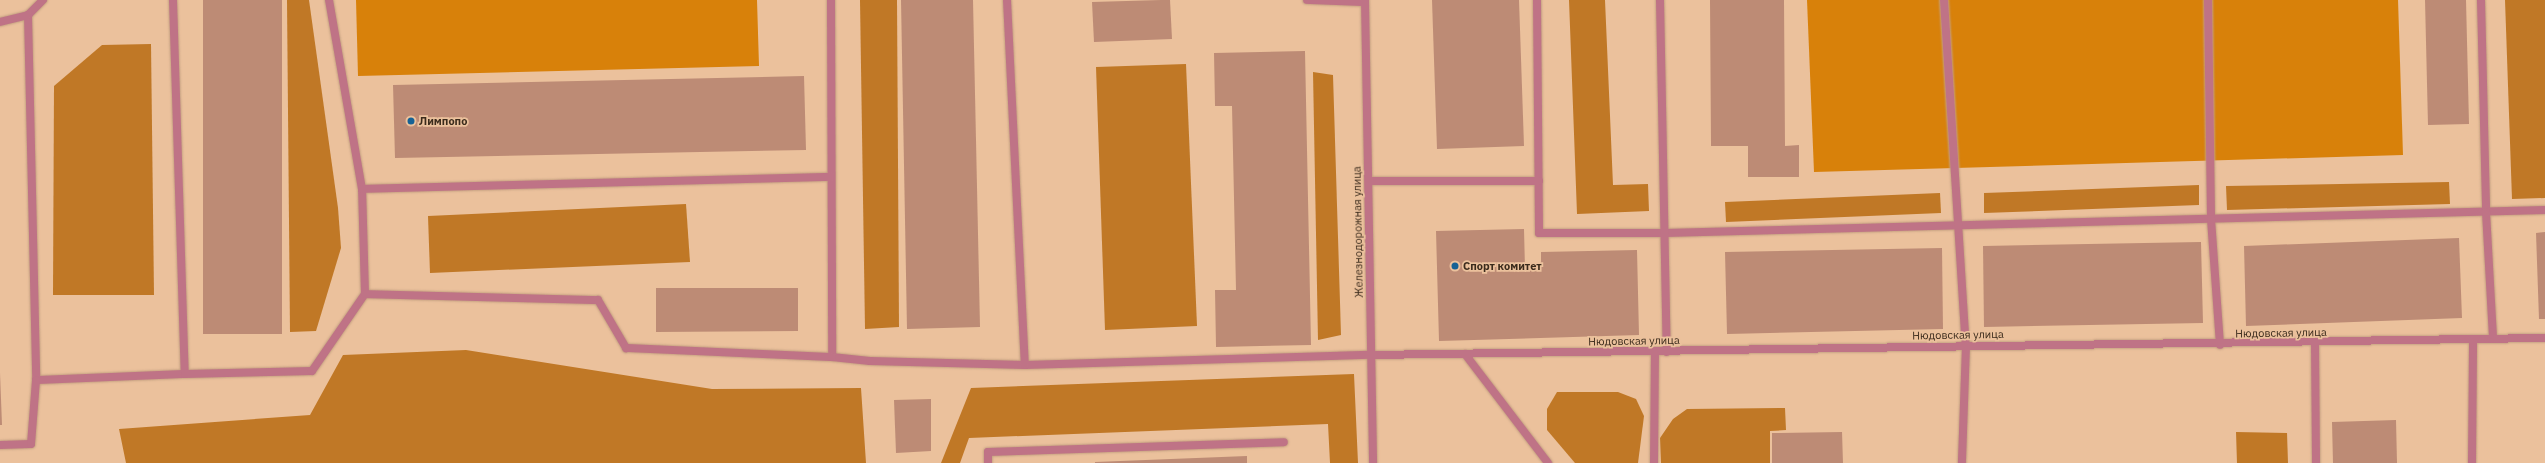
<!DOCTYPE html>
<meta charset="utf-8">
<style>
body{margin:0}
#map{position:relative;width:2545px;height:463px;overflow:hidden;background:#ebc19c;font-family:"IBM Plex Sans",sans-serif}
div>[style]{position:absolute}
.green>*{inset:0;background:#d8810a}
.forest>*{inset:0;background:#c07826}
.building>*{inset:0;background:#bd8b75}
.roads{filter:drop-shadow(0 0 1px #c4a080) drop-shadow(0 0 1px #c4a080)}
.service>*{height:8px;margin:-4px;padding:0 4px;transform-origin:4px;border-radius:4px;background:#bf7386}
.minor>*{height:8px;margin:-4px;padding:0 4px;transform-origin:4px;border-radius:4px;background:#bf7386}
.tertiary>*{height:8px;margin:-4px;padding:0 4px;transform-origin:4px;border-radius:4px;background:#bf7386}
.dots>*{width:11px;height:11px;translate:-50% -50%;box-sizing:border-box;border:2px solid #ebc19c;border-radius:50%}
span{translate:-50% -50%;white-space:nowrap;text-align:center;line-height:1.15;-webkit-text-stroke:3.5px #ebc19c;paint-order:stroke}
.poi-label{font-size:11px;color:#3b2b1c;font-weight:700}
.left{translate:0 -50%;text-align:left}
.street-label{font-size:11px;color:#3b2b1c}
</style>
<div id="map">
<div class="green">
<i style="clip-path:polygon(356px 0,757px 0,759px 66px,358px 76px)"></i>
<i style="clip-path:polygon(1807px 0,2398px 0,2403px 155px,1814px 172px)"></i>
</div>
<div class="forest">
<i style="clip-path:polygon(287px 0,309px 0,338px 208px,341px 248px,316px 331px,290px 332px)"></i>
<i style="clip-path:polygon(860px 0,897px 0,899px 327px,865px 329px)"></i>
<i style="clip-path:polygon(1569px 0,1605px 0,1613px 185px,1648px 184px,1649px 211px,1577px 214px)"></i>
<i style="clip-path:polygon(2505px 0,2545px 0,2545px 198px,2512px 199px)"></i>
<i style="clip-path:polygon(151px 44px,154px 295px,53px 295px,54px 86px,102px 45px)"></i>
<i style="clip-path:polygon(1186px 64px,1197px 326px,1105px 330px,1096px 67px)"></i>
<i style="clip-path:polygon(1313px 72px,1333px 75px,1341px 335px,1318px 340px)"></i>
<i style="clip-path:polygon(2449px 182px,2450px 204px,2227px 210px,2226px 186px)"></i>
<i style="clip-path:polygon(2199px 185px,2199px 205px,1984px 213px,1984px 193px)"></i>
<i style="clip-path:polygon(1940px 193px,1941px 213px,1726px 222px,1725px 202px)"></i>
<i style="clip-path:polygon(686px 204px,690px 262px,430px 273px,428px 216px)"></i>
<i style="clip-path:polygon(466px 350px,712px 389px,861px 388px,866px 463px,126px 463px,119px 429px,310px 415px,343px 355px)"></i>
<i style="clip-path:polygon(1354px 374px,1358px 463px,1330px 463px,1328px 424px,969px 438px,960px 463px,941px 463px,971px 388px)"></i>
<i style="clip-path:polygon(1557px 392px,1618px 392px,1636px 399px,1644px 416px,1638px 463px,1575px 463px,1547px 430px,1547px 409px)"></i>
<i style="clip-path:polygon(1785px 408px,1786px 430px,1770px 431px,1770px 463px,1661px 463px,1660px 438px,1673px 419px,1687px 409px)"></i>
<i style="clip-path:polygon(2236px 432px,2287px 433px,2288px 463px,2237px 463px)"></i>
</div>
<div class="building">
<i style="clip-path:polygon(203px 0,282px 0,282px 334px,203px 334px)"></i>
<i style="clip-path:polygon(901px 0,973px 0,980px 327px,907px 329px)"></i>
<i style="clip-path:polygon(1161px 0,1170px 0,1172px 39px,1094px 42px,1092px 2px)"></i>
<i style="clip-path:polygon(1432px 0,1519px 0,1524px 146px,1437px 149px)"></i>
<i style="clip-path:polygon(1710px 0,1784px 0,1785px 146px,1799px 145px,1799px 177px,1748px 177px,1748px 146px,1711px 146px)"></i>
<i style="clip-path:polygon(2425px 0,2466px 0,2469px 124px,2428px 125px)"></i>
<i style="clip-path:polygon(1305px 51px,1311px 345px,1216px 347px,1215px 290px,1236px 290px,1232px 106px,1215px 106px,1214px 53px)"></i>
<i style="clip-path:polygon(804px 76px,806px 150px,395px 158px,393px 85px)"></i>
<i style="clip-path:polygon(1524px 229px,1525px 269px,1541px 269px,1541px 252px,1637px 250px,1639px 335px,1439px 341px,1436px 231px)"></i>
<i style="clip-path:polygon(2545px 232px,2545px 319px,2539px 319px,2536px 233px)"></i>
<i style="clip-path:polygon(2459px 238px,2462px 318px,2246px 326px,2244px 246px)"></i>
<i style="clip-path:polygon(2201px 242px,2203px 323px,1984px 327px,1983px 246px)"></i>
<i style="clip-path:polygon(1942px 248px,1943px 329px,1727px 334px,1725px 252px)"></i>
<i style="clip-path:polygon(656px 288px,798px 288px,798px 331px,656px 332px)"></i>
<i style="clip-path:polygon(0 373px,2px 425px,0 425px)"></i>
<i style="clip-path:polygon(931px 399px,931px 451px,896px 453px,894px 400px)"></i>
<i style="clip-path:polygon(2396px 420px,2397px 463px,2333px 463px,2332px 422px)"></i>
<i style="clip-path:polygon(1842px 432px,1843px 463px,1772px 463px,1772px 433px)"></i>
<i style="clip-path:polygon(1247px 456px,1247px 463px,1095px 463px,1095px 462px)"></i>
</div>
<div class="roads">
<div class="service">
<i style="left:43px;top:0;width:21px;rotate:135deg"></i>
<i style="left:28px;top:15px;width:365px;rotate:88.7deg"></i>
<i style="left:36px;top:380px;width:149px;rotate:-2.3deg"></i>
<i style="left:173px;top:0;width:374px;rotate:88.2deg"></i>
<i style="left:185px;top:374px;width:127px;rotate:-1.4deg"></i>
<i style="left:312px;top:371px;width:93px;rotate:-55.5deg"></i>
<i style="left:365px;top:294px;width:105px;rotate:-91.6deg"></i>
<i style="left:362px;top:189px;width:192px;rotate:-99.9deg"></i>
<i style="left:831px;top:0;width:357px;rotate:89.8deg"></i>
<i style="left:832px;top:357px;width:38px;rotate:6deg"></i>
<i style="left:870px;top:361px;width:155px;rotate:1.5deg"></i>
<i style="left:1025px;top:365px;width:345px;rotate:-1.7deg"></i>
<i style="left:1007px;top:0;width:365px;rotate:87.2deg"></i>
<i style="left:1307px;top:0;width:58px;rotate:2deg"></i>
<i style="left:1537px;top:0;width:233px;rotate:89.5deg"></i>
<i style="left:1539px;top:233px;width:126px"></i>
<i style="left:1665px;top:233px;width:880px;rotate:-1.5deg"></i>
<i style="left:1660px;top:0;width:352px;rotate:88.9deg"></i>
<i style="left:1944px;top:0;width:347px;rotate:86.4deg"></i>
<i style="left:1966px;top:346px;width:117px;rotate:92deg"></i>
<i style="left:2208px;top:0;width:219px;rotate:89.2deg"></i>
<i style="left:2211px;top:219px;width:126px;rotate:85.9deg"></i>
<i style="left:2481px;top:0;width:212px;rotate:88.6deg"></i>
<i style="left:2486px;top:212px;width:127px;rotate:86.8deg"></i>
<i style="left:0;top:22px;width:29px;rotate:-14deg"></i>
<i style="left:1369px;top:181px;width:170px"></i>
<i style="left:362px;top:189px;width:468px;rotate:-1.5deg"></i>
<i style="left:365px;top:294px;width:233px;rotate:1.5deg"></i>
<i style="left:598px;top:300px;width:56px;rotate:59.7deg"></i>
<i style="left:626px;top:348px;width:206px;rotate:2.5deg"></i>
<i style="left:2315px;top:343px;width:120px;rotate:89.5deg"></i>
<i style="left:1465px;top:354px;width:137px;rotate:52.7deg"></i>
<i style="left:0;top:445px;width:31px;rotate:-2deg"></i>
<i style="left:31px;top:444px;width:64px;rotate:-85.5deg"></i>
<i style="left:988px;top:463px;width:11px;rotate:-90deg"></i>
<i style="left:988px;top:452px;width:296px;rotate:-1.9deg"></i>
<i style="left:1654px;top:463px;width:111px;rotate:-89.5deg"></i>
<i style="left:2472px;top:463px;width:123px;rotate:-89.5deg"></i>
</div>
<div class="minor">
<i style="left:1370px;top:355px;width:1175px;rotate:-0.83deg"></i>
</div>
<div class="tertiary">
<i style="left:1365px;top:0;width:463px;rotate:89deg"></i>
</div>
</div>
<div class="dots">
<i style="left:411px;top:121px;background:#166295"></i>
<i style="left:1455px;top:266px;background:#166295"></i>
</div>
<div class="poi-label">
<span class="left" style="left:419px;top:121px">Лимпопо</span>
<span class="left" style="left:1463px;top:266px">Спорт комитет</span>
</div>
<div class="street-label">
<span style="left:1358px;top:232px;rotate:-91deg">Железнодорожная улица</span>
<span style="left:2281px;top:333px;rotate:-1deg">Нюдовская улица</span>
<span style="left:1958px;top:335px;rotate:-1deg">Нюдовская улица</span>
<span style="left:1634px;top:341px;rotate:-1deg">Нюдовская улица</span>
</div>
</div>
